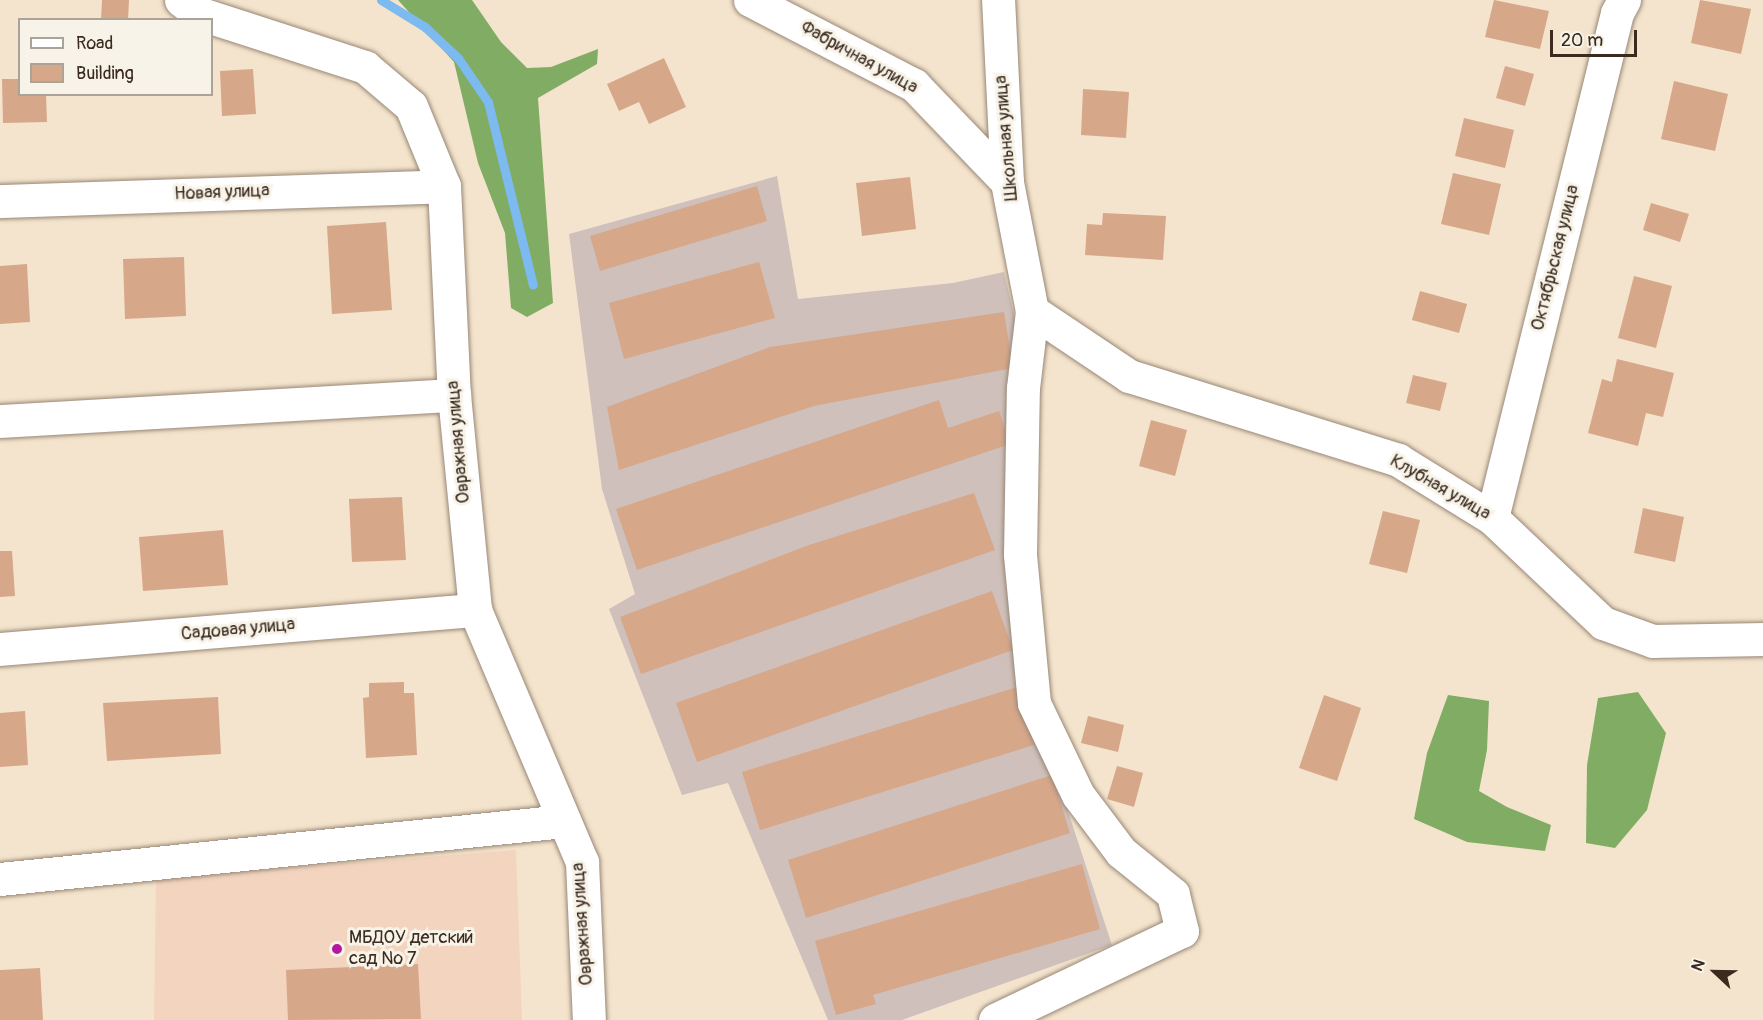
<!DOCTYPE html>
<meta charset="utf-8">
<style>
body{margin:0}
#map{position:relative;width:1763px;height:1020px;overflow:hidden;background:#f4e4cd;font-family:Pangolin,sans-serif}
div>[style]{position:absolute}
.built>*{inset:0;background:#f3d4bf}
.industrial>*{inset:0;background:#cfc0bb}
.forest>*{inset:0;background:#81ac64}
.stream>*{height:9px;margin:-4.5px;padding:0 4.5px;transform-origin:4.5px;border-radius:4.5px;background:#7cbaef}
.building>*{inset:0;background:#d7a78a}
.roads{filter:drop-shadow(0 0 2px #988776) drop-shadow(0 0 2px #988776)}
.minor>*{height:33px;margin:-16.5px;padding:0 16.5px;transform-origin:16.5px;border-radius:16.5px;background:#fff}
.dots>*{width:16px;height:16px;translate:-50% -50%;box-sizing:border-box;border:3px solid #f7f3e8;border-radius:50%}
span{translate:-50% -50%;white-space:nowrap;text-align:center;line-height:1.15;-webkit-text-stroke:6px #f7f3e8;paint-order:stroke}
.street-label{font-size:18px;color:#3b2a1e}
.poi-label{font-size:18px;color:#3b2a1e}
.left{translate:0 -50%;text-align:left}
.legend{position:absolute;left:18px;top:18px;width:195px;height:78px;box-sizing:border-box;background:#f7f3e8;border:2px solid #aca397;margin:0;padding:8px 10px;list-style:none;font-size:18px;color:#3b2a1e}
.legend li{display:flex;align-items:center;gap:12px;height:30px}
.legend b{width:30px;border:2px solid #aca397}
.north{position:absolute;left:1685px;top:942px;width:60px;height:60px;-webkit-text-stroke:4px #f7f3e8;paint-order:stroke;rotate:292deg;font-size:16px;font-weight:700;line-height:24px;text-align:center;color:#3b2a1e}
.north::after{content:'';display:block;margin:auto;width:21px;height:27px;background:#3b2a1e;clip-path:polygon(50% 0,100% 100%,50% 72%,0 100%)}
.scale{position:absolute;left:1550px;top:30px;width:87px;height:27px;box-sizing:border-box;border:3px solid #3b2a1e;border-top:0;padding-left:8px;font-size:18px;line-height:21px;white-space:nowrap;color:#3b2a1e;-webkit-text-stroke:4px #f7f3e8;paint-order:stroke}
</style>
<div id="map">
<div class="built">
<i style="clip-path:polygon(516px 850px,522px 1020px,154px 1020px,156px 878px)"></i>
</div>
<div class="industrial">
<i style="clip-path:polygon(777px 176px,798px 299px,953px 283px,1004px 272px,1022px 349px,1032px 702px,1112px 945px,902px 1020px,828px 1020px,728px 783px,682px 795px,609px 609px,635px 594px,602px 489px,569px 234px)"></i>
</div>
<div class="forest">
<i style="clip-path:polygon(398px 0,472px 0,501px 42px,527px 68px,551px 67px,598px 49px,597px 64px,538px 98px,553px 303px,527px 317px,511px 308px,505px 233px,478px 163px,454px 62px)"></i>
<i style="clip-path:polygon(1638px 692px,1666px 733px,1647px 810px,1615px 848px,1586px 843px,1587px 765px,1598px 698px)"></i>
<i style="clip-path:polygon(1448px 695px,1489px 701px,1487px 750px,1479px 791px,1507px 807px,1551px 825px,1545px 851px,1467px 842px,1414px 819px,1427px 753px)"></i>
</div>
<div class="stream">
<i style="left:381px;top:0;width:52px;rotate:31.5deg"></i>
<i style="left:425px;top:27px;width:45px;rotate:43.2deg"></i>
<i style="left:458px;top:58px;width:53px;rotate:55.7deg"></i>
<i style="left:488px;top:102px;width:188px;rotate:76.2deg"></i>
</div>
<div class="building">
<i style="clip-path:polygon(102px 0,129px 0,128px 20px,101px 20px)"></i>
<i style="clip-path:polygon(1494px 0,1549px 11px,1540px 49px,1485px 37px)"></i>
<i style="clip-path:polygon(1700px 0,1751px 9px,1741px 54px,1691px 43px)"></i>
<i style="clip-path:polygon(664px 58px,686px 107px,649px 124px,639px 102px,619px 111px,607px 84px)"></i>
<i style="clip-path:polygon(1505px 66px,1534px 74px,1525px 106px,1496px 98px)"></i>
<i style="clip-path:polygon(253px 69px,256px 114px,222px 116px,220px 71px)"></i>
<i style="clip-path:polygon(2px 79px,20px 79px,20px 94px,46px 94px,47px 122px,3px 123px)"></i>
<i style="clip-path:polygon(1674px 81px,1728px 94px,1715px 151px,1661px 139px)"></i>
<i style="clip-path:polygon(1083px 89px,1129px 92px,1126px 138px,1081px 135px)"></i>
<i style="clip-path:polygon(1464px 118px,1514px 130px,1505px 168px,1455px 156px)"></i>
<i style="clip-path:polygon(1453px 173px,1501px 184px,1489px 235px,1441px 224px)"></i>
<i style="clip-path:polygon(910px 177px,916px 229px,862px 236px,856px 183px)"></i>
<i style="clip-path:polygon(757px 186px,767px 221px,600px 271px,590px 236px)"></i>
<i style="clip-path:polygon(1651px 203px,1689px 214px,1680px 242px,1643px 230px)"></i>
<i style="clip-path:polygon(1103px 213px,1166px 216px,1163px 260px,1085px 255px,1087px 224px,1102px 225px)"></i>
<i style="clip-path:polygon(386px 222px,392px 310px,332px 314px,327px 226px)"></i>
<i style="clip-path:polygon(184px 257px,186px 316px,125px 319px,123px 259px)"></i>
<i style="clip-path:polygon(759px 262px,775px 318px,624px 359px,609px 303px)"></i>
<i style="clip-path:polygon(27px 264px,30px 322px,0 324px,0 266px)"></i>
<i style="clip-path:polygon(1634px 276px,1672px 286px,1656px 348px,1618px 338px)"></i>
<i style="clip-path:polygon(1420px 291px,1467px 304px,1459px 333px,1412px 320px)"></i>
<i style="clip-path:polygon(1004px 312px,1013px 368px,814px 406px,619px 470px,607px 407px,770px 347px)"></i>
<i style="clip-path:polygon(1617px 359px,1674px 373px,1663px 417px,1646px 413px,1638px 446px,1588px 433px,1602px 379px,1612px 382px)"></i>
<i style="clip-path:polygon(1413px 375px,1447px 383px,1440px 411px,1406px 403px)"></i>
<i style="clip-path:polygon(939px 400px,948px 428px,999px 411px,1010px 444px,637px 570px,616px 509px)"></i>
<i style="clip-path:polygon(1151px 420px,1187px 430px,1175px 476px,1139px 466px)"></i>
<i style="clip-path:polygon(974px 493px,995px 550px,641px 674px,620px 617px,809px 545px)"></i>
<i style="clip-path:polygon(402px 497px,406px 560px,352px 562px,349px 499px)"></i>
<i style="clip-path:polygon(1643px 508px,1684px 517px,1675px 562px,1634px 553px)"></i>
<i style="clip-path:polygon(1383px 511px,1420px 520px,1407px 573px,1369px 564px)"></i>
<i style="clip-path:polygon(223px 530px,228px 585px,143px 591px,139px 537px)"></i>
<i style="clip-path:polygon(0 551px,12px 551px,15px 596px,0 597px)"></i>
<i style="clip-path:polygon(992px 591px,1013px 650px,697px 762px,676px 703px)"></i>
<i style="clip-path:polygon(404px 682px,404px 693px,414px 693px,417px 755px,366px 758px,363px 698px,369px 697px,369px 683px)"></i>
<i style="clip-path:polygon(1017px 687px,1034px 745px,760px 830px,742px 772px)"></i>
<i style="clip-path:polygon(1324px 695px,1361px 708px,1337px 781px,1299px 768px)"></i>
<i style="clip-path:polygon(218px 697px,221px 754px,107px 761px,103px 703px)"></i>
<i style="clip-path:polygon(25px 711px,28px 765px,0 767px,0 713px)"></i>
<i style="clip-path:polygon(1088px 716px,1124px 725px,1118px 752px,1081px 743px)"></i>
<i style="clip-path:polygon(1117px 766px,1143px 773px,1134px 807px,1107px 799px)"></i>
<i style="clip-path:polygon(1052px 775px,1070px 833px,806px 918px,788px 860px)"></i>
<i style="clip-path:polygon(1082px 864px,1100px 929px,873px 995px,876px 1004px,836px 1015px,815px 941px)"></i>
<i style="clip-path:polygon(418px 964px,421px 1019px,288px 1020px,286px 970px)"></i>
<i style="clip-path:polygon(40px 968px,43px 1020px,0 1020px,0 970px)"></i>
</div>
<div class="roads">
<div class="minor">
<i style="left:181px;top:0;width:21px;rotate:37deg"></i>
<i style="left:198px;top:13px;width:176px;rotate:17.9deg"></i>
<i style="left:365px;top:67px;width:60px;rotate:40.3deg"></i>
<i style="left:411px;top:106px;width:87px;rotate:67.6deg"></i>
<i style="left:444px;top:186px;width:209px;rotate:87.3deg"></i>
<i style="left:454px;top:395px;width:216px;rotate:84.4deg"></i>
<i style="left:475px;top:610px;width:274px;rotate:67deg"></i>
<i style="left:582px;top:862px;width:158px;rotate:87.5deg"></i>
<i style="left:750px;top:0;width:185px;rotate:27.4deg"></i>
<i style="left:914px;top:85px;width:134px;rotate:46.2deg"></i>
<i style="left:0;top:201px;width:444px;rotate:-1.9deg"></i>
<i style="left:1032px;top:311px;width:117px;rotate:33.8deg"></i>
<i style="left:1129px;top:376px;width:282px;rotate:17.3deg"></i>
<i style="left:1398px;top:460px;width:110px;rotate:31.7deg"></i>
<i style="left:1492px;top:518px;width:153px;rotate:43.4deg"></i>
<i style="left:1603px;top:623px;width:53px;rotate:19.8deg"></i>
<i style="left:1653px;top:641px;width:110px;rotate:-1deg"></i>
<i style="left:0;top:421px;width:455px;rotate:-3.3deg"></i>
<i style="left:1492px;top:518px;width:520px;rotate:-76.1deg"></i>
<i style="left:1617px;top:13px;width:15px;rotate:-62deg"></i>
<i style="left:0;top:649px;width:477px;rotate:-4.7deg"></i>
<i style="left:0;top:879px;width:567px;rotate:-5.87deg"></i>
<i style="left:995px;top:1020px;width:207px;rotate:-25.5deg"></i>
<i style="left:1182px;top:931px;width:38px;rotate:-104deg"></i>
<i style="left:1173px;top:894px;width:67px;rotate:-141.1deg"></i>
<i style="left:1121px;top:852px;width:71px;rotate:-127deg"></i>
<i style="left:1078px;top:795px;width:102px;rotate:-115.6deg"></i>
<i style="left:1034px;top:703px;width:150px;rotate:-95.4deg"></i>
<i style="left:1020px;top:554px;width:166px;rotate:-89deg"></i>
<i style="left:1023px;top:388px;width:78px;rotate:-83.3deg"></i>
<i style="left:1032px;top:311px;width:131px;rotate:-101deg"></i>
<i style="left:1007px;top:182px;width:182px;rotate:-92.8deg"></i>
</div>
</div>
<div class="dots">
<i style="left:337px;top:949px;background:#b5179e"></i>
</div>
<div class="street-label">
<span style="left:859px;top:58px;rotate:29deg">Фабричная улица</span>
<span style="left:1007px;top:138px;rotate:-95deg">Школьная улица</span>
<span style="left:222px;top:193px;rotate:-2deg">Новая улица</span>
<span style="left:1556px;top:258px;rotate:-76deg">Октябрьская улица</span>
<span style="left:459px;top:442px;rotate:-95deg">Овражная улица</span>
<span style="left:1440px;top:488px;rotate:30deg">Клубная улица</span>
<span style="left:238px;top:630px;rotate:-5deg">Садовая улица</span>
<span style="left:583px;top:924px;rotate:-94deg">Овражная улица</span>
</div>
<div class="poi-label">
<span class="left" style="left:349px;top:949px">МБДОУ детский<br>сад № 7</span>
</div>
<ul class="legend">
<li><b style="height:8px;background:#fff"></b>Road</li>
<li><b style="height:16px;background:#d7a78a"></b>Building</li>
</ul>
<div class="north">N</div>
<div class="scale">20 m</div>
</div>
